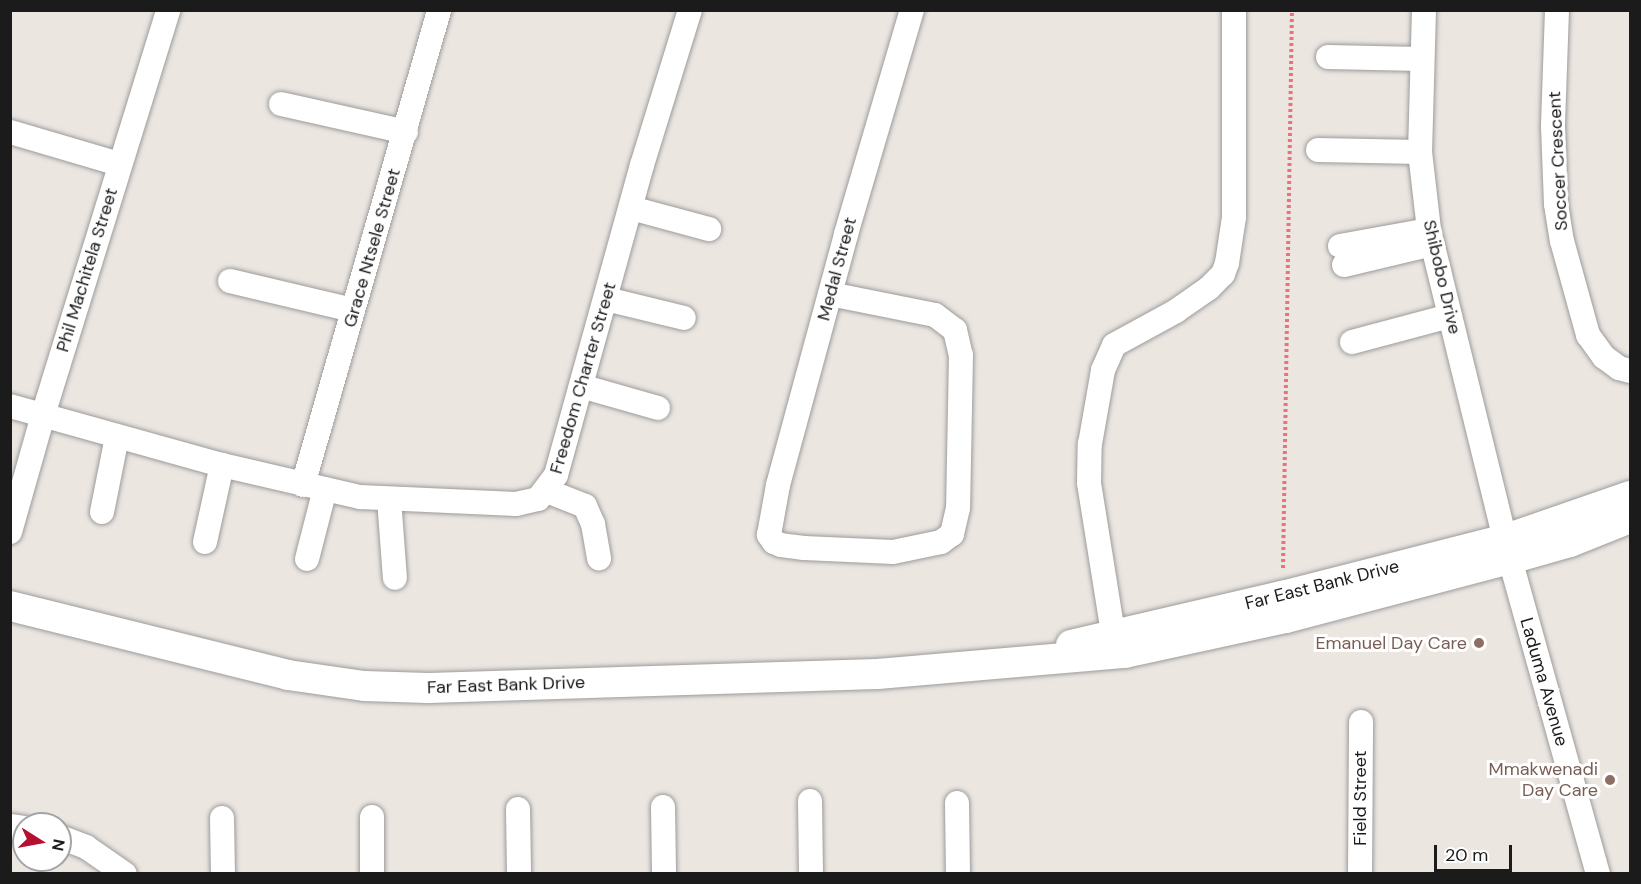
<!DOCTYPE html>
<style>
body{margin:0}
#map{position:relative;width:1641px;height:884px;overflow:hidden;background:#ece6e1;font-family:"DM Sans",sans-serif}
div>[style]{position:absolute}
.path>*{height:4px;margin-top:-2px;transform-origin:0;background:repeating-linear-gradient(90deg,#ee707d 0 3px,transparent 0 6px)}
.roads{filter:drop-shadow(0 0 2px #9c9c9c) drop-shadow(0 0 2px #9c9c9c)}
.minor>*{height:24px;margin:-12px;padding:0 12px;transform-origin:12px;border-radius:12px;background:#fff}
.tertiary>*{height:30px;margin:-15px;padding:0 15px;transform-origin:15px;border-radius:15px;background:#fff}
.dots>*{width:16px;height:16px;translate:-50% -50%;box-sizing:border-box;border:3px solid #fff;border-radius:50%}
span{translate:-50% -50%;white-space:nowrap;text-align:center;line-height:1.15;-webkit-text-stroke:6px #fff;paint-order:stroke}
.street-label{font-size:18px;color:#1b1b1b}
.education-label{font-size:18px;color:#785e54}
.right{translate:-100% -50%;text-align:right}
.frame{position:absolute;inset:0;border:12px solid #1b1b1b;pointer-events:none}
.north{position:absolute;left:12px;top:812px;width:60px;height:60px;box-sizing:border-box;background:#fff;border:2px solid #a4a4a4;border-radius:50%;rotate:101deg;font-size:16px;font-weight:700;line-height:24px;text-align:center;color:#1b1b1b}
.north::after{content:'';display:block;margin:auto;width:21px;height:27px;background:#b70f32;clip-path:polygon(50% 0,100% 100%,50% 72%,0 100%)}
.scale{position:absolute;left:1434px;top:845px;width:78px;height:27px;box-sizing:border-box;border:3px solid #1b1b1b;border-top:0;padding-left:8px;font-size:18px;line-height:21px;white-space:nowrap;color:#1b1b1b;-webkit-text-stroke:4px #fff;paint-order:stroke}
</style>
<div id="map">
<div class="path">
<i style="left:1283px;top:568px;width:558px;rotate:-89.08deg"></i>
</div>
<div class="roads">
<div class="minor">
<i style="left:1424px;top:10px;width:142px;rotate:91.6deg"></i>
<i style="left:1420px;top:152px;width:79px;rotate:83.4deg"></i>
<i style="left:1429px;top:230px;width:339px;rotate:76.2deg"></i>
<i style="left:1510px;top:559px;width:327px;rotate:74.4deg"></i>
<i style="left:1557px;top:10px;width:116px;rotate:92deg"></i>
<i style="left:1553px;top:126px;width:78px;rotate:87.8deg"></i>
<i style="left:1556px;top:204px;width:37px;rotate:81deg"></i>
<i style="left:1562px;top:241px;width:98px;rotate:74.5deg"></i>
<i style="left:1588px;top:335px;width:27px;rotate:54deg"></i>
<i style="left:1604px;top:357px;width:19px;rotate:36deg"></i>
<i style="left:1619px;top:368px;width:11px;rotate:15deg"></i>
<i style="left:1328px;top:57px;width:93px;rotate:1.2deg"></i>
<i style="left:281px;top:104px;width:128px;rotate:12.6deg"></i>
<i style="left:10px;top:132px;width:114px;rotate:16.4deg"></i>
<i style="left:1318px;top:150px;width:102px;rotate:1.1deg"></i>
<i style="left:631px;top:208px;width:81px;rotate:15.1deg"></i>
<i style="left:1340px;top:246px;width:90px;rotate:-10.2deg"></i>
<i style="left:1344px;top:265px;width:82px;rotate:-13.4deg"></i>
<i style="left:230px;top:281px;width:126px;rotate:13.3deg"></i>
<i style="left:830px;top:294px;width:107px;rotate:11.3deg"></i>
<i style="left:935px;top:315px;width:25px;rotate:37deg"></i>
<i style="left:955px;top:330px;width:26px;rotate:77deg"></i>
<i style="left:961px;top:355px;width:153px;rotate:91.1deg"></i>
<i style="left:958px;top:508px;width:27px;rotate:103deg"></i>
<i style="left:952px;top:534px;width:14px;rotate:144deg"></i>
<i style="left:941px;top:542px;width:49px;rotate:168.2deg"></i>
<i style="left:893px;top:552px;width:89px;rotate:-177.4deg"></i>
<i style="left:804px;top:548px;width:23px;rotate:-173deg"></i>
<i style="left:781px;top:545px;width:8px;rotate:-157deg"></i>
<i style="left:774px;top:542px;width:9px;rotate:-126deg"></i>
<i style="left:769px;top:535px;width:51px;rotate:-79.8deg"></i>
<i style="left:778px;top:485px;width:260px;rotate:-74.8deg"></i>
<i style="left:846px;top:234px;width:234px;rotate:-73.6deg"></i>
<i style="left:606px;top:299px;width:80px;rotate:13.7deg"></i>
<i style="left:1352px;top:342px;width:101px;rotate:-14.9deg"></i>
<i style="left:581px;top:386px;width:80px;rotate:15.9deg"></i>
<i style="left:10px;top:406px;width:220px;rotate:15.6deg"></i>
<i style="left:222px;top:465px;width:142px;rotate:13.1deg"></i>
<i style="left:360px;top:497px;width:156px;rotate:2.6deg"></i>
<i style="left:516px;top:504px;width:23px;rotate:-13deg"></i>
<i style="left:538px;top:499px;width:30px;rotate:-53deg"></i>
<i style="left:556px;top:475px;width:322px;rotate:-74.5deg"></i>
<i style="left:642px;top:165px;width:162px;rotate:-72.8deg"></i>
<i style="left:303px;top:485px;width:494px;rotate:-74deg"></i>
<i style="left:547px;top:491px;width:41px;rotate:21.5deg"></i>
<i style="left:585px;top:506px;width:20px;rotate:66deg"></i>
<i style="left:593px;top:524px;width:35px;rotate:80deg"></i>
<i style="left:389px;top:499px;width:79px;rotate:85.7deg"></i>
<i style="left:102px;top:512px;width:76px;rotate:-78.7deg"></i>
<i style="left:10px;top:532px;width:122px;rotate:-74.2deg"></i>
<i style="left:43px;top:415px;width:424px;rotate:-72.8deg"></i>
<i style="left:205px;top:542px;width:79px;rotate:-77.6deg"></i>
<i style="left:307px;top:559px;width:72px;rotate:-75.6deg"></i>
<i style="left:1113px;top:633px;width:152px;rotate:-99.1deg"></i>
<i style="left:1089px;top:483px;width:39px;rotate:-89deg"></i>
<i style="left:1090px;top:444px;width:75px;rotate:-80deg"></i>
<i style="left:1103px;top:370px;width:27px;rotate:-66deg"></i>
<i style="left:1114px;top:345px;width:71px;rotate:-28.7deg"></i>
<i style="left:1176px;top:311px;width:40px;rotate:-34.9deg"></i>
<i style="left:1209px;top:288px;width:20px;rotate:-45deg"></i>
<i style="left:1223px;top:274px;width:12px;rotate:-70deg"></i>
<i style="left:1227px;top:263px;width:47px;rotate:-81.3deg"></i>
<i style="left:1234px;top:217px;width:207px;rotate:-90deg"></i>
<i style="left:810px;top:801px;width:73px;rotate:89.2deg"></i>
<i style="left:957px;top:803px;width:71px;rotate:89.2deg"></i>
<i style="left:663px;top:807px;width:67px;rotate:89.1deg"></i>
<i style="left:518px;top:809px;width:65px;rotate:89.1deg"></i>
<i style="left:222px;top:818px;width:56px;rotate:89deg"></i>
<i style="left:10px;top:826px;width:14px;rotate:8deg"></i>
<i style="left:60px;top:837px;width:28px;rotate:21deg"></i>
<i style="left:86px;top:847px;width:47px;rotate:34.7deg"></i>
<i style="left:372px;top:874px;width:57px;rotate:-90deg"></i>
<i style="left:1360px;top:874px;width:152px;rotate:-89.6deg"></i>
</div>
<div class="tertiary">
<i style="left:10px;top:606px;width:286px;rotate:13.9deg"></i>
<i style="left:288px;top:675px;width:77px;rotate:8.2deg"></i>
<i style="left:364px;top:686px;width:64px;rotate:1.8deg"></i>
<i style="left:428px;top:688px;width:450px;rotate:-1.8deg"></i>
<i style="left:878px;top:674px;width:248px;rotate:-4.9deg"></i>
<i style="left:1125px;top:653px;width:165px;rotate:-12.3deg"></i>
<i style="left:1286px;top:618px;width:232px;rotate:-14.8deg"></i>
<i style="left:1510px;top:559px;width:62px;rotate:-15.8deg"></i>
<i style="left:1570px;top:542px;width:65px;rotate:-21.8deg"></i>
<i style="left:1071px;top:645px;width:217px;rotate:-13.1deg"></i>
<i style="left:1282px;top:596px;width:231px;rotate:-14.3deg"></i>
<i style="left:1506px;top:539px;width:131px;rotate:-19.1deg"></i>
</div>
</div>
<div class="dots">
<i style="left:1479px;top:643px;background:#8d6e63"></i>
<i style="left:1610px;top:780px;background:#8d6e63"></i>
</div>
<div class="street-label">
<span style="left:1558px;top:161px;rotate:-93deg">Soccer Crescent</span>
<span style="left:372px;top:248px;rotate:-74deg">Grace Ntsele Street</span>
<span style="left:837px;top:269px;rotate:-75deg">Medal Street</span>
<span style="left:87px;top:270px;rotate:-73deg">Phil Machitela Street</span>
<span style="left:1442px;top:277px;rotate:77deg">Shibobo Drive</span>
<span style="left:583px;top:378px;rotate:-74deg">Freedom Charter Street</span>
<span style="left:1322px;top:585px;rotate:-14deg">Far East Bank Drive</span>
<span style="left:1544px;top:682px;rotate:74deg">Laduma Avenue</span>
<span style="left:506px;top:685px;rotate:-2deg">Far East Bank Drive</span>
<span style="left:1360px;top:798px;rotate:-90deg">Field Street</span>
</div>
<div class="education-label">
<span class="right" style="left:1467px;top:643px">Emanuel Day Care</span>
<span class="right" style="left:1598px;top:780px">Mmakwenadi<br>Day Care</span>
</div>
<div class="frame"></div>
<div class="north">N</div>
<div class="scale">20 m</div>
</div>
